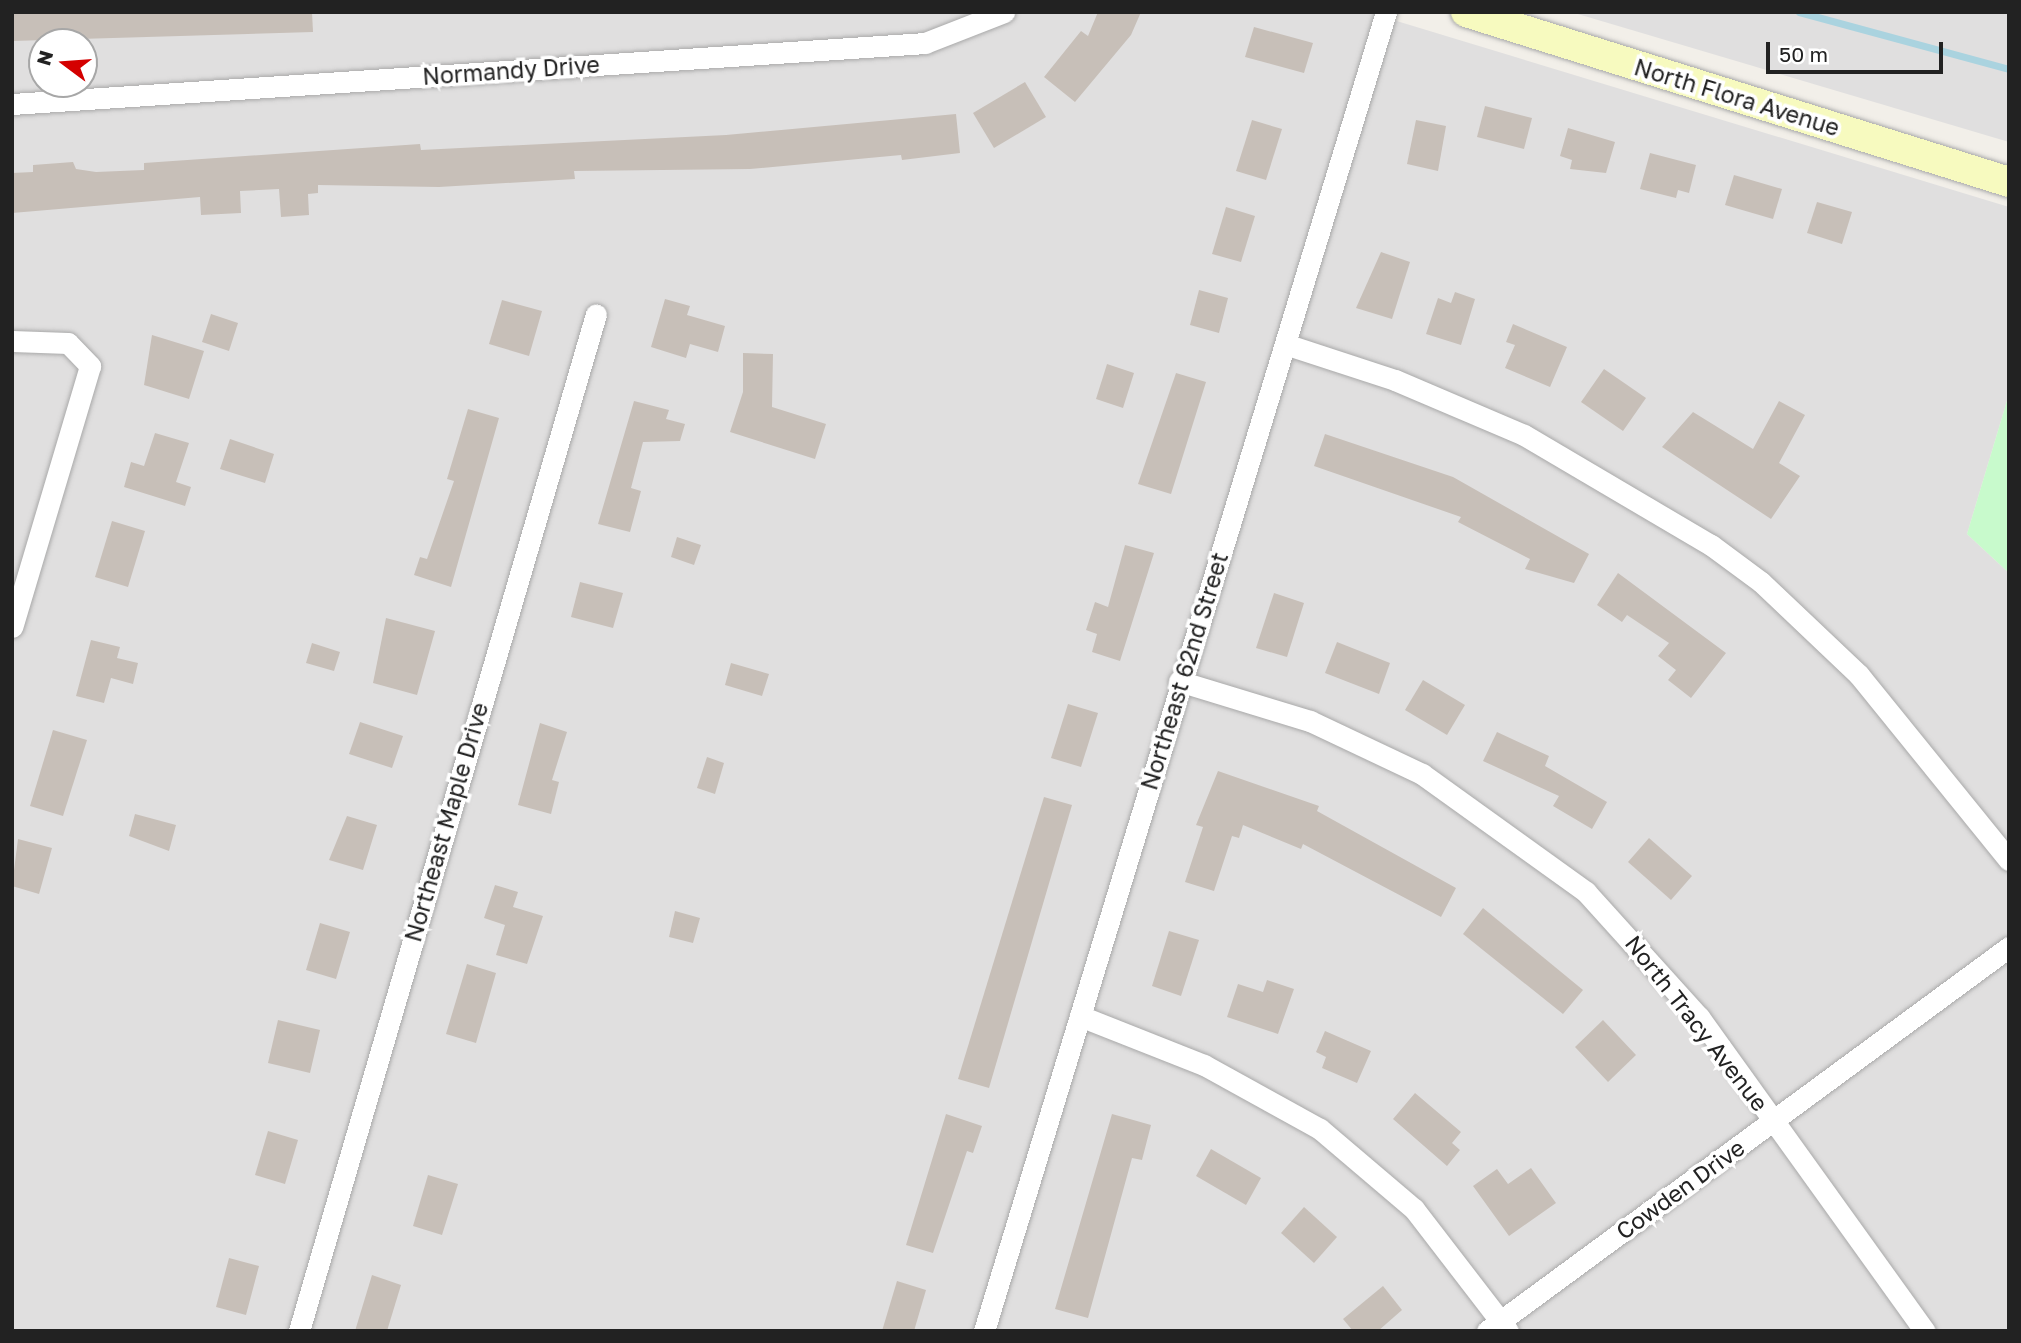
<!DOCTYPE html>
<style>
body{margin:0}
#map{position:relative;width:2021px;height:1343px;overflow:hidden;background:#f2efe9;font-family:"Golos Text",sans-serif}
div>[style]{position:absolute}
.residential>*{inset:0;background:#e0dfdf}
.park>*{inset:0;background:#c8facc}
.stream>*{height:7px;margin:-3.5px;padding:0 3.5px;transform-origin:3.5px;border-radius:3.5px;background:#aad3df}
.building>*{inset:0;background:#c7bfb8}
.roads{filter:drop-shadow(0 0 2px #a9a9a9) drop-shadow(0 0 2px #a9a9a9)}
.street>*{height:21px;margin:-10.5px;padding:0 10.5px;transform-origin:10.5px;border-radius:10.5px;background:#fff}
.secondary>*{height:30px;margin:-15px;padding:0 15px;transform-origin:15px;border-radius:15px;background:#f7fabf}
span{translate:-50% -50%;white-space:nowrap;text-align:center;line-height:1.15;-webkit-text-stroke:7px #fff;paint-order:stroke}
.street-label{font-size:23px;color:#222}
.frame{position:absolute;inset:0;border:14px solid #222;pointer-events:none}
.north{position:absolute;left:28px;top:28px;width:70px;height:70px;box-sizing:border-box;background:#fff;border:2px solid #a7a7a7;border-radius:50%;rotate:286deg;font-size:19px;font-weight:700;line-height:28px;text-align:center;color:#222}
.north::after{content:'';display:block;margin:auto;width:24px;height:32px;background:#d40000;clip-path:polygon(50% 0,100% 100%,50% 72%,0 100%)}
.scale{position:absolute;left:1766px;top:42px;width:177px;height:32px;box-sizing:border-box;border:4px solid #222;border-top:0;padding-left:9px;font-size:21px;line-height:24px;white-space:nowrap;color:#222;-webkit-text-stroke:5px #fff;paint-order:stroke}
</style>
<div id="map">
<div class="residential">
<i style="clip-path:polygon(evenodd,12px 12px,1367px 12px,2009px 207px,2009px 394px,1967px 534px,2009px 573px,2009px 1331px,12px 1331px,12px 12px,42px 42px,84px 42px,84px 84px,42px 84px,42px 42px)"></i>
<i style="clip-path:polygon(1571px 12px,2009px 12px,2009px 142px)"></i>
</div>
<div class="park">
<i style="clip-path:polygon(2009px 394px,2009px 573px,1967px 534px)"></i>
</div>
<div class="stream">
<i style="left:1799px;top:12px;width:218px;rotate:15.2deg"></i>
</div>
<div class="building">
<i style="clip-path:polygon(12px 12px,312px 12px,313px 32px,12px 41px)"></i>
<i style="clip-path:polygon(1098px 12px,1141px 12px,1131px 35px,1075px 102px,1044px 77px,1081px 31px,1088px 36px)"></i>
<i style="clip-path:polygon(1254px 27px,1313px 43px,1304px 73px,1245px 57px)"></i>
<i style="clip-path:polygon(1025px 82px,1046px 117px,994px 148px,973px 113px)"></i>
<i style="clip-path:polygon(1485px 106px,1532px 118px,1524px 149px,1477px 137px)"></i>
<i style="clip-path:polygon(956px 114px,960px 153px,902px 160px,901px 155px,750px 169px,574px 171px,575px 179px,439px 187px,318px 185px,318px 193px,308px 194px,309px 215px,281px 217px,279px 189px,240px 191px,241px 213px,201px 215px,200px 197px,12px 213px,12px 173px,33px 172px,33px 165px,73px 162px,76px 169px,96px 172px,144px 170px,144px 163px,420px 144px,421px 150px,726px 135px)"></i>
<i style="clip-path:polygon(1252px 120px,1282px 129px,1266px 180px,1236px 171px)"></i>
<i style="clip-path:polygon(1416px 120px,1446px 126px,1438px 171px,1407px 164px)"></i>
<i style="clip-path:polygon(1568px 128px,1615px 142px,1606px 173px,1570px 169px,1572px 160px,1560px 156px)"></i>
<i style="clip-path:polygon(1650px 153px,1696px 165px,1689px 193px,1678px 190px,1676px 198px,1640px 189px)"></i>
<i style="clip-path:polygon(1734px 175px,1782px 189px,1773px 219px,1725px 205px)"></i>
<i style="clip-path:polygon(1817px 202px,1852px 212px,1842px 244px,1807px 233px)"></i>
<i style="clip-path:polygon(1226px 207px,1255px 216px,1241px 262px,1212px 254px)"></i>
<i style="clip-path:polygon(1381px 252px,1410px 262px,1392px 319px,1356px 308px)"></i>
<i style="clip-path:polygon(1199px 290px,1228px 298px,1219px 333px,1190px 325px)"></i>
<i style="clip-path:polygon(1455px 292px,1475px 299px,1461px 345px,1426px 334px,1438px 298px,1451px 303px)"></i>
<i style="clip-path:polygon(665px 299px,690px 306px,687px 315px,725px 326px,718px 352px,690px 344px,686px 358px,651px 347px)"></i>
<i style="clip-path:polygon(502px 300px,542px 311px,529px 356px,489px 344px)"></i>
<i style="clip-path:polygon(211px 314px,238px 323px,229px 351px,202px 342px)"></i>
<i style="clip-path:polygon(1513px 324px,1567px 347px,1550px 387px,1505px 368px,1515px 345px,1506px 342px)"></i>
<i style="clip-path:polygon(152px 335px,204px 351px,189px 399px,144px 385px)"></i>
<i style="clip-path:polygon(743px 353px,773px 354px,772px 407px,826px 424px,815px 459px,730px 432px,743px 392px)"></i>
<i style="clip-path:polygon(1107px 364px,1134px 373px,1123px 408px,1096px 399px)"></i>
<i style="clip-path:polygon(1604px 369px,1646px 398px,1623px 431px,1581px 402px)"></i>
<i style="clip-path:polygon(1176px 373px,1206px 382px,1171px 494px,1138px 484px)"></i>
<i style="clip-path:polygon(634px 401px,669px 410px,666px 419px,685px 424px,680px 441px,643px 442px,631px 488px,641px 491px,630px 532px,598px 524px)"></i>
<i style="clip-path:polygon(1779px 401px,1805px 415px,1779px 463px,1800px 476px,1771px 519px,1662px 447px,1693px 412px,1753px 449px)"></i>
<i style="clip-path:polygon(468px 409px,499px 418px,451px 587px,414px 575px,420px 557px,427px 559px,454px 481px,447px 479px)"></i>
<i style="clip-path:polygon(155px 433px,189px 443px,176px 482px,191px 487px,185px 506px,124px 487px,131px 462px,144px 466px)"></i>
<i style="clip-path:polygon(1325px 434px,1453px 477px,1589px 554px,1574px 583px,1525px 569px,1530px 559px,1458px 522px,1461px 517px,1314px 466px)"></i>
<i style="clip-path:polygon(230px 439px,274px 454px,265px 483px,220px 469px)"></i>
<i style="clip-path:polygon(112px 521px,145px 531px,128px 587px,95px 577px)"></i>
<i style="clip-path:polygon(677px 537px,701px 545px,694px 565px,671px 557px)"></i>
<i style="clip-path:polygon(1125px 545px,1154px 553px,1120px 661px,1092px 652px,1097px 634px,1086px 630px,1095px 602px,1108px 607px)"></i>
<i style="clip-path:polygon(1618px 573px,1726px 653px,1691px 698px,1668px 680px,1676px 670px,1658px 656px,1669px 643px,1627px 615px,1622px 622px,1597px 605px)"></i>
<i style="clip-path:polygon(580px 582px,623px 593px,613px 628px,571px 617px)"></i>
<i style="clip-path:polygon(1274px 593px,1304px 603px,1287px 657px,1256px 648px)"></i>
<i style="clip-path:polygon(386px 618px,435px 631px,417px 695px,373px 683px)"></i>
<i style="clip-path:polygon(91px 640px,120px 647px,117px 658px,138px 663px,133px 684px,111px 678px,104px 703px,76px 696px)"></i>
<i style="clip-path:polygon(1337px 642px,1390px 663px,1379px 694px,1325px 673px)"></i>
<i style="clip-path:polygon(312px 643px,340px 652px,334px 671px,306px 663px)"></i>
<i style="clip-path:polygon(731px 663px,769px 674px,762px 696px,725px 685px)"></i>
<i style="clip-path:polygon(1423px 680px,1465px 705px,1447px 735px,1405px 710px)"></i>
<i style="clip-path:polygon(1068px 704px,1098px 713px,1081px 767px,1051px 758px)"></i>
<i style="clip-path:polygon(360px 722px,403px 736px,392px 768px,349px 754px)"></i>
<i style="clip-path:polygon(540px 723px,567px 732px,552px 780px,559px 782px,551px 814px,518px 805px)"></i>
<i style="clip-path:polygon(53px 730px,87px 740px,63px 816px,30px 806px)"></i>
<i style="clip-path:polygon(1497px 732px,1549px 756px,1545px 766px,1607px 802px,1592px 829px,1553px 806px,1559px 796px,1483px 761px)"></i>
<i style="clip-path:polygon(707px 757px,724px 763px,715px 794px,697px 788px)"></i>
<i style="clip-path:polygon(1218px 771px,1319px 806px,1317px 811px,1456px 888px,1441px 917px,1303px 844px,1301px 849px,1243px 825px,1239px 838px,1232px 836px,1214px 891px,1185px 882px,1203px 827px,1196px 825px)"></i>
<i style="clip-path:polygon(1044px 797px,1072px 805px,989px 1088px,958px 1079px)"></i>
<i style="clip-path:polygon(135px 814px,176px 825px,169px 851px,129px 836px)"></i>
<i style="clip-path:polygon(347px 816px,377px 825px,363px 870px,329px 860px)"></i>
<i style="clip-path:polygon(1649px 838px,1692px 876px,1671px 900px,1628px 862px)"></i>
<i style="clip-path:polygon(18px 839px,52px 848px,39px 894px,12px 886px)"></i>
<i style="clip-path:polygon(495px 885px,518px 892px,513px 907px,543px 916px,527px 964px,496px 955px,505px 925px,484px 918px)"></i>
<i style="clip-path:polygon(1483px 908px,1583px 990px,1563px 1014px,1463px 934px)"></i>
<i style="clip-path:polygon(675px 911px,700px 918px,693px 943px,669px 937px)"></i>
<i style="clip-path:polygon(320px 923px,350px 932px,336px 979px,306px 970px)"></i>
<i style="clip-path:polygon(1169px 931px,1199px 940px,1181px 996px,1152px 986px)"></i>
<i style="clip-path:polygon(467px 964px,496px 973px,476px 1043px,446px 1034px)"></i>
<i style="clip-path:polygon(1267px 980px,1294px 989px,1278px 1034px,1227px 1017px,1238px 984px,1263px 992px)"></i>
<i style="clip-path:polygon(278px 1020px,320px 1030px,310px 1073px,268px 1063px)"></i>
<i style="clip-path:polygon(1603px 1020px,1636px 1055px,1608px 1082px,1575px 1047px)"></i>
<i style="clip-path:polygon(1325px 1031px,1371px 1051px,1357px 1083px,1322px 1068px,1326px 1057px,1316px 1052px)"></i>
<i style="clip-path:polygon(1415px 1093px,1461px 1132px,1452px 1143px,1460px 1150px,1447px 1166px,1393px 1119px)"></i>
<i style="clip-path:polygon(946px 1114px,982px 1126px,973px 1153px,967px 1151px,933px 1253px,906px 1245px)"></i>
<i style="clip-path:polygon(1112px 1114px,1151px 1125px,1142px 1160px,1132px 1158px,1088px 1318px,1055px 1309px)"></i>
<i style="clip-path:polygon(268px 1131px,298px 1140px,285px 1184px,255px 1175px)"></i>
<i style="clip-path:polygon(1211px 1149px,1261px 1178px,1246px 1205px,1196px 1176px)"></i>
<i style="clip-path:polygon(1531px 1168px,1556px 1203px,1509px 1236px,1473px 1186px,1497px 1169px,1508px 1184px)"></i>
<i style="clip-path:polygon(428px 1175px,458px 1184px,442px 1235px,413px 1226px)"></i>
<i style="clip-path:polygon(1304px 1207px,1337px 1237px,1314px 1263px,1281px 1233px)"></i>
<i style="clip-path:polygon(229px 1258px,259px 1266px,246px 1315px,216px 1307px)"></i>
<i style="clip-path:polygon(372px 1275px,401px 1285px,387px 1331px,355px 1331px)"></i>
<i style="clip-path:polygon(897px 1281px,926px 1290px,914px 1331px,882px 1331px)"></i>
<i style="clip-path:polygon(1383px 1286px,1402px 1310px,1378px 1331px,1353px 1331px,1343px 1319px)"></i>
</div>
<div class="roads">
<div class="street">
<i style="left:12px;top:104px;width:915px;rotate:-3.82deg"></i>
<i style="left:925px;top:43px;width:85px;rotate:-21.4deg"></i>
<i style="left:12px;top:341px;width:56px;rotate:2deg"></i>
<i style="left:68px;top:343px;width:32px;rotate:46deg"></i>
<i style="left:90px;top:366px;width:272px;rotate:106.6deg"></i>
<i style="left:1288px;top:345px;width:113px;rotate:18.1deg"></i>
<i style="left:1395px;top:380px;width:140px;rotate:23.1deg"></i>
<i style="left:1524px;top:435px;width:217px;rotate:30.5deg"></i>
<i style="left:1711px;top:545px;width:62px;rotate:36.5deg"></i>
<i style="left:1761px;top:582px;width:135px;rotate:43.5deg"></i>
<i style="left:1859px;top:675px;width:238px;rotate:51deg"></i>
<i style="left:1179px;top:681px;width:137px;rotate:17deg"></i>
<i style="left:1310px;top:721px;width:124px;rotate:25.3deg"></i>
<i style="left:1422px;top:774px;width:202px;rotate:35.7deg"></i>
<i style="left:1586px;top:892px;width:169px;rotate:47.9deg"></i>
<i style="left:1699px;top:1017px;width:387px;rotate:54.3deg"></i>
<i style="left:1080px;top:1016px;width:133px;rotate:21.6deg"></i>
<i style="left:1204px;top:1065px;width:132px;rotate:28.9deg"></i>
<i style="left:1320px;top:1129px;width:123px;rotate:40.4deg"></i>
<i style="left:1414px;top:1209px;width:154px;rotate:52.4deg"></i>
<i style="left:299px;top:1331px;width:1059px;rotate:-73.72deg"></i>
<i style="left:984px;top:1331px;width:1379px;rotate:-73.05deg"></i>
<i style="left:1487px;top:1331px;width:648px;rotate:-36.34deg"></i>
</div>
<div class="secondary">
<i style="left:1466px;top:12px;width:569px;rotate:17.38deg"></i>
</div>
</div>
<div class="street-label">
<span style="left:511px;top:70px;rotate:-4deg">Normandy Drive</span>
<span style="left:1737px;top:97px;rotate:17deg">North Flora Avenue</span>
<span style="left:1184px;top:671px;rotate:-73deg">Northeast 62nd Street</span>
<span style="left:446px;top:822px;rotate:-74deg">Northeast Maple Drive</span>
<span style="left:1697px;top:1023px;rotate:52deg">North Tracy Avenue</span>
<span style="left:1680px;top:1189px;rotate:-36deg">Cowden Drive</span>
</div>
<div class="frame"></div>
<div class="north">N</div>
<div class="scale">50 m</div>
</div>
